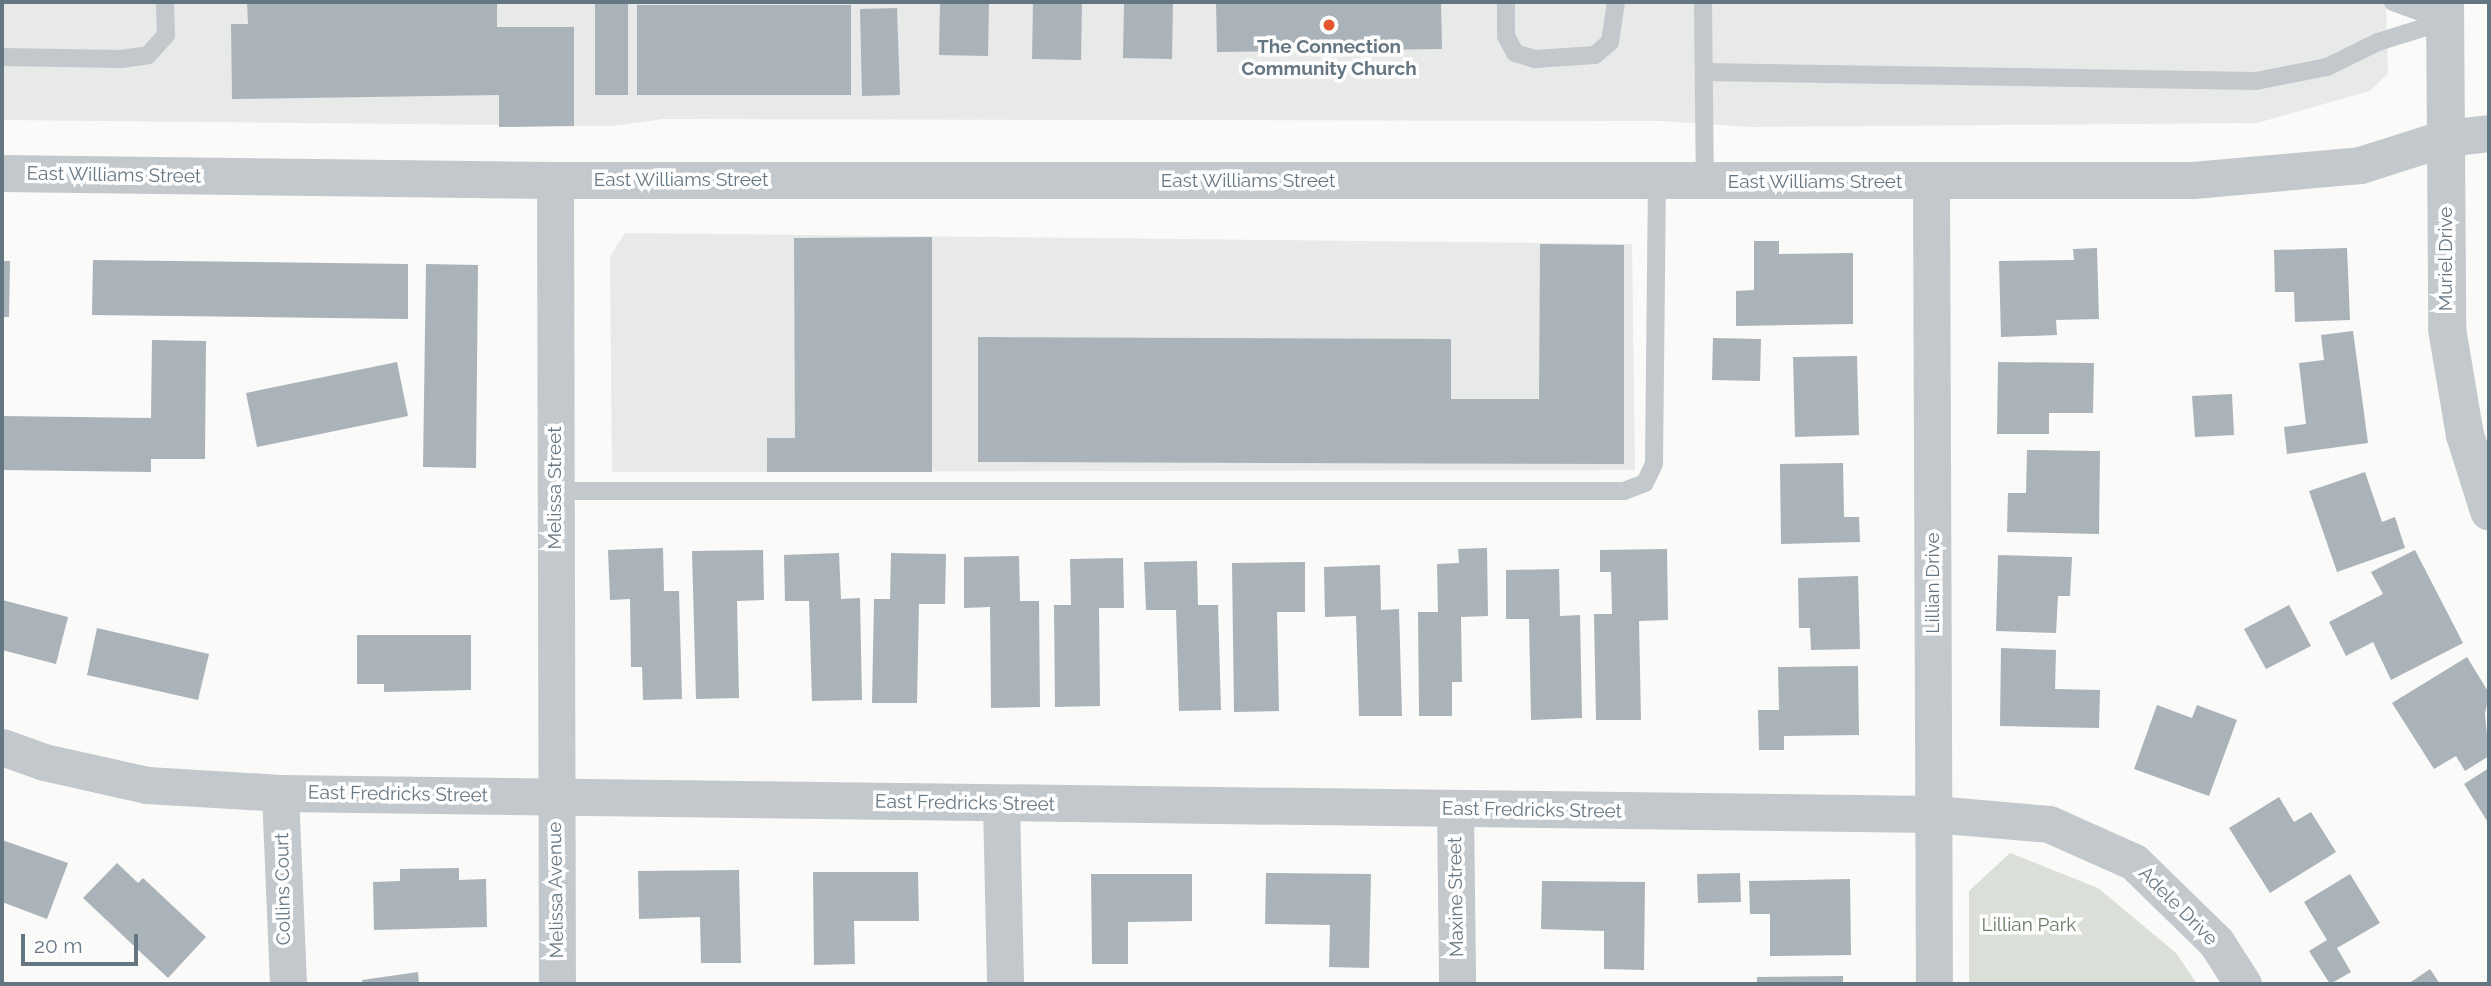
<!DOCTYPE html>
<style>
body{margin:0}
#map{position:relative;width:2491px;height:986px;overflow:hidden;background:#fafaf8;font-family:Raleway,sans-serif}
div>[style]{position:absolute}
.built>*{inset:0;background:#e8e9e9}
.green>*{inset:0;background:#dadfd7}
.building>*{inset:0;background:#aab3b9}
.service>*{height:18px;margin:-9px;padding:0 9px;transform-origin:9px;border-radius:9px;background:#c3c8cc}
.minor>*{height:37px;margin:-18.5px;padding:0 18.5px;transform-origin:18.5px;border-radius:18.5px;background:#c3c8cc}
.tertiary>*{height:38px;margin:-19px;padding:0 19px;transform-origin:19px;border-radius:19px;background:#c3c8cc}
.dots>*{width:19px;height:19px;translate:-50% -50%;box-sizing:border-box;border:4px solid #fff;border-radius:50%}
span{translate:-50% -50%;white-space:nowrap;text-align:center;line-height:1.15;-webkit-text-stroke:7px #fff;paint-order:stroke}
.poi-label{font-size:19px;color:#657683;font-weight:700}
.street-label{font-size:19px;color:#657683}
.park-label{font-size:19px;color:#687a64}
.frame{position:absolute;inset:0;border:4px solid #657683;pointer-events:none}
.scale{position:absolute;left:21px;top:934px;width:117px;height:32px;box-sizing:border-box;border:4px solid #657683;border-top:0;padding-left:9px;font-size:21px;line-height:24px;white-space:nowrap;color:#657683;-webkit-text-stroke:5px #fff;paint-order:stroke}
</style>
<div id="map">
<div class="built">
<i style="clip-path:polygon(2px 2px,2386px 2px,2388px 73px,2370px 91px,2257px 123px,1751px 127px,1661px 121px,663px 119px,613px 126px,2px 120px)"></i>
<i style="clip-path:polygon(625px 233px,1632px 244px,1635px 470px,612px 472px,610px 256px)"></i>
</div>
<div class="green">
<i style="clip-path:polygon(2010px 853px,2098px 888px,2176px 953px,2197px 984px,1969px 984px,1969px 891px)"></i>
</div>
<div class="building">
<i style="clip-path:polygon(247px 2px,497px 2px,497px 27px,574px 27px,574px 126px,499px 127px,499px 95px,232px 99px,231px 24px,248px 24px)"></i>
<i style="clip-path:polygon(595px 2px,628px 2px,628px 95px,595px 95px)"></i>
<i style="clip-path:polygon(940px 2px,989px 2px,988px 56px,939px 55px)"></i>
<i style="clip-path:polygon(1033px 2px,1082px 2px,1081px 60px,1032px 59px)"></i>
<i style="clip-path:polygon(1124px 2px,1173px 2px,1172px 59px,1123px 58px)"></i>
<i style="clip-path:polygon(1216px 2px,1441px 2px,1442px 49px,1217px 52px)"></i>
<i style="clip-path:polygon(637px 5px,851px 5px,851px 95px,637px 95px)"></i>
<i style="clip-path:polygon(897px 8px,900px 95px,862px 96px,860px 9px)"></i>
<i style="clip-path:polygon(932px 237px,932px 472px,767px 472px,767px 438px,795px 438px,794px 238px)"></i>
<i style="clip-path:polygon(1754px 241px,1779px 241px,1779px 254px,1853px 253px,1853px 324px,1736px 326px,1736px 291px,1754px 290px)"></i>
<i style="clip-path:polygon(1540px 244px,1624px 245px,1624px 464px,978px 462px,978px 337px,1451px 339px,1451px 399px,1539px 399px)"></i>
<i style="clip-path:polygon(2097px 248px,2099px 319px,2056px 320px,2057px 335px,2001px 337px,1999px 261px,2074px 260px,2073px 249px)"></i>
<i style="clip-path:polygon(2347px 248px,2350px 320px,2295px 322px,2294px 292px,2275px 292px,2274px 250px)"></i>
<i style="clip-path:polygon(93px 260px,408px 264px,408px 319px,92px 315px)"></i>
<i style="clip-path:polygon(2px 261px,10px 261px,9px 317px,2px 317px)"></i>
<i style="clip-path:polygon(426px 264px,478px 265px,476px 468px,423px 467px)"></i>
<i style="clip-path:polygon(2353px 331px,2368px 443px,2287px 454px,2284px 427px,2306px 424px,2299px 363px,2324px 360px,2321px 335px)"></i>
<i style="clip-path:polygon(1713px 338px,1761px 339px,1760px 381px,1712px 380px)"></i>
<i style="clip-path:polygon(152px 340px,206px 341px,205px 459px,151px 459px,151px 472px,2px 470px,2px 416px,151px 418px)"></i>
<i style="clip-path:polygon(1857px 356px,1859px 435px,1795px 437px,1793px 357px)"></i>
<i style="clip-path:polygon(397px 362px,408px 416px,257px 447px,246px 393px)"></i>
<i style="clip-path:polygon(1998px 362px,2094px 363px,2093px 413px,2049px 413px,2049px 434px,1997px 434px)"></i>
<i style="clip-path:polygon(2232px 394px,2234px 435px,2195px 437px,2192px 396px)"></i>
<i style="clip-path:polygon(2027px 450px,2100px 451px,2099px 534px,2007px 532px,2008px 493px,2026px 493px)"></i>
<i style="clip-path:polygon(1843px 463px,1844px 517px,1859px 517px,1860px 542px,1781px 544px,1780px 464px)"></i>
<i style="clip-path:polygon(2365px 472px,2382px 522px,2395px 517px,2405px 548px,2337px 572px,2309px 491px)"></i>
<i style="clip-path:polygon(663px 548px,664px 591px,679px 591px,682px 699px,643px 700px,642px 667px,631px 667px,630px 599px,610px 600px,608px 550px)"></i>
<i style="clip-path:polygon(1487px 548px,1488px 616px,1461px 617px,1462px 682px,1452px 682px,1452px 716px,1419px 716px,1418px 612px,1438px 612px,1437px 564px,1459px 563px,1458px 549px)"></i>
<i style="clip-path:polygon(1667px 549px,1668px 620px,1639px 621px,1641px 720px,1596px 720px,1594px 614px,1612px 614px,1611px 572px,1600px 572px,1600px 550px)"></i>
<i style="clip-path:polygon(763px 550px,764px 600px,737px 601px,739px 698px,696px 699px,692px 551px)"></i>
<i style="clip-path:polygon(2415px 550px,2463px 643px,2391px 680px,2373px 642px,2346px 656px,2329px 622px,2383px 594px,2371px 572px)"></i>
<i style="clip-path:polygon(839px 553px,841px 599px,860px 598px,862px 700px,812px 701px,809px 601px,785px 601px,784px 555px)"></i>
<i style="clip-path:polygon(891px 553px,946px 554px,945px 604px,919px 604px,917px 703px,872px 703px,874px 599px,890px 599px)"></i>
<i style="clip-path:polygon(1998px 555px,2072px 557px,2070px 596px,2058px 596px,2056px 633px,1996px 631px)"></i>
<i style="clip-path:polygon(1019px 556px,1020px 601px,1039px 601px,1040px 707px,991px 708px,990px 607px,964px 608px,964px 557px)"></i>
<i style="clip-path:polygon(1123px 558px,1124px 608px,1099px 608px,1100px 706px,1055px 707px,1054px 605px,1071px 605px,1070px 559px)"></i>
<i style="clip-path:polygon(1197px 561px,1198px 605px,1218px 605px,1221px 710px,1179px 711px,1176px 610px,1146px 610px,1144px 562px)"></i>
<i style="clip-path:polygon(1305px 562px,1305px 612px,1277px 612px,1279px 711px,1234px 712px,1232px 563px)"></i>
<i style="clip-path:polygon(1380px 565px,1381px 610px,1399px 609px,1402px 716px,1359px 716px,1356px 616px,1325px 617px,1324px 567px)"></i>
<i style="clip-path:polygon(1559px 569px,1560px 616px,1580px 615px,1582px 718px,1531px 720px,1529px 619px,1506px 619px,1506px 570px)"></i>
<i style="clip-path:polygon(1858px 576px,1860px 649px,1811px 650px,1810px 628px,1799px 628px,1798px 578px)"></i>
<i style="clip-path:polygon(2px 600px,68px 617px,56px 664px,2px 650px)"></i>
<i style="clip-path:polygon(2289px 605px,2311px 646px,2266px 669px,2244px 629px)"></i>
<i style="clip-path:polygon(97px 628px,209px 654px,198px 700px,87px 675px)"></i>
<i style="clip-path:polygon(357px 635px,471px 635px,471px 690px,384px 692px,384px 684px,357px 684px)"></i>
<i style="clip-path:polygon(2001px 648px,2056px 650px,2055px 689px,2100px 690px,2099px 728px,2000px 726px)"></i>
<i style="clip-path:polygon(2467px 657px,2489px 693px,2485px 714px,2489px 756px,2465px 771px,2456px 756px,2434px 769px,2392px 703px)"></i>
<i style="clip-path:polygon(1858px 666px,1859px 735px,1784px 736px,1784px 750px,1759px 750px,1758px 710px,1779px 710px,1778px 667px)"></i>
<i style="clip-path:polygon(2157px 705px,2192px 718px,2197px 705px,2237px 720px,2209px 796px,2134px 769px)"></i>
<i style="clip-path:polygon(2489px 768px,2489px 824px,2464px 784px)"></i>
<i style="clip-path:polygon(2279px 797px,2294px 822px,2311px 812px,2336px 852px,2270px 893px,2229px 828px)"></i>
<i style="clip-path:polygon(2px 840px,68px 863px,47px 919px,2px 902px)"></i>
<i style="clip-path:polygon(117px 863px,138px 883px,143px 878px,206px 937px,168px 978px,83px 898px)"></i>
<i style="clip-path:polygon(459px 868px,459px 880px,486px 879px,487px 927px,374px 930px,373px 882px,400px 881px,400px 869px)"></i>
<i style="clip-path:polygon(739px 870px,741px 963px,701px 963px,700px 917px,639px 919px,638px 871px)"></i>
<i style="clip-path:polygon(813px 872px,918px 872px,919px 921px,854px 921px,855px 964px,814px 965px)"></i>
<i style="clip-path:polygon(1266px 873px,1371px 874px,1369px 968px,1329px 967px,1330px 925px,1265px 924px)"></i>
<i style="clip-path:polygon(1740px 873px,1741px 902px,1698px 903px,1697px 874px)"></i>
<i style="clip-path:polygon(1091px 874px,1192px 874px,1192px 921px,1128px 922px,1128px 964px,1092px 964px)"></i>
<i style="clip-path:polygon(2350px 874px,2380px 923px,2337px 948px,2351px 972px,2330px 984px,2309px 951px,2327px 940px,2304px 902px)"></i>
<i style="clip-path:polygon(1850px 879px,1851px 955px,1770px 956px,1770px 914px,1750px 914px,1749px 881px)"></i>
<i style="clip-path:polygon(1542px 881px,1645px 882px,1644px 970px,1604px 969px,1604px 931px,1541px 929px)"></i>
<i style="clip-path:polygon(2430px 969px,2440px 984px,2408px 984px)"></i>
<i style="clip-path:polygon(418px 972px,419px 984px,363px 984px,362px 980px)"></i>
<i style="clip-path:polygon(1843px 976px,1843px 984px,1757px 984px,1757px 977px)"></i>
</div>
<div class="service">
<i style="left:1506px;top:2px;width:34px;rotate:90deg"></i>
<i style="left:1506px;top:36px;width:19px;rotate:62deg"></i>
<i style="left:1515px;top:53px;width:21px;rotate:17deg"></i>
<i style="left:1535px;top:59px;width:60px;rotate:-3.8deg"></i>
<i style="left:1595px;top:55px;width:20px;rotate:-41deg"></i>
<i style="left:1610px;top:42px;width:40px;rotate:-81.5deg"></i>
<i style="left:1703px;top:2px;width:180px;rotate:89.4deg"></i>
<i style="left:2393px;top:2px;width:55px;rotate:20.1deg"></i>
<i style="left:2px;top:57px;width:119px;rotate:1deg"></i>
<i style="left:121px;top:59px;width:27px;rotate:-8deg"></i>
<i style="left:148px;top:55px;width:27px;rotate:-48deg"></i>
<i style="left:166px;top:35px;width:33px;rotate:-92deg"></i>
<i style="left:1704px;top:72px;width:552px;rotate:0.93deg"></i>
<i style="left:2256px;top:81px;width:72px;rotate:-11.2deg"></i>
<i style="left:2327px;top:67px;width:57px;rotate:-26.1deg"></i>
<i style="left:2378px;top:42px;width:70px;rotate:-17.4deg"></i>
<i style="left:555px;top:491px;width:1069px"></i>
<i style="left:1624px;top:491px;width:22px;rotate:-21deg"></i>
<i style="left:1645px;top:483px;width:21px;rotate:-65deg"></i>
<i style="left:1654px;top:464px;width:282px;rotate:-89.4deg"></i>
</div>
<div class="minor">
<i style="left:2px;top:173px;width:553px;rotate:0.73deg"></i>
<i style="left:555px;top:180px;width:1638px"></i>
<i style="left:2193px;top:180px;width:168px;rotate:-5.1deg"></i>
<i style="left:2360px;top:165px;width:89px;rotate:-17.6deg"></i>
<i style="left:2445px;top:138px;width:44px;rotate:-6.5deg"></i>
<i style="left:555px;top:180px;width:804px;rotate:89.86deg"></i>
<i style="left:1931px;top:182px;width:802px;rotate:89.79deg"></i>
<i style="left:2px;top:747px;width:45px;rotate:19.7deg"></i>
<i style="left:44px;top:762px;width:106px;rotate:12.6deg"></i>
<i style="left:147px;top:785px;width:133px;rotate:3.4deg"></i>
<i style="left:280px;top:793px;width:1653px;rotate:0.73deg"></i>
<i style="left:1933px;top:814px;width:116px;rotate:4.9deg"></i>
<i style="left:2049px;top:824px;width:93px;rotate:24.1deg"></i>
<i style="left:2134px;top:862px;width:115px;rotate:44.3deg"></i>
<i style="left:2216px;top:942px;width:50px;rotate:57.3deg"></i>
<i style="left:280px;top:793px;width:191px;rotate:87.6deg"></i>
<i style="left:1001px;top:804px;width:180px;rotate:88.7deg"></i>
<i style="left:1455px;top:809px;width:175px;rotate:89.3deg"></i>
</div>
<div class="tertiary">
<i style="left:2445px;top:2px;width:327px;rotate:89.6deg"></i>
<i style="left:2447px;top:329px;width:108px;rotate:80.4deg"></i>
<i style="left:2465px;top:435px;width:80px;rotate:72.5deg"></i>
</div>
<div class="dots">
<i style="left:1329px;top:25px;background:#e4572e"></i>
</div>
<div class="poi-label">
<span style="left:1329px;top:58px">The Connection<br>Community Church</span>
</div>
<div class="street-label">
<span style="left:114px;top:175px;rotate:1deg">East Williams Street</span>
<span style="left:681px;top:180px">East Williams Street</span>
<span style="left:1248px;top:181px">East Williams Street</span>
<span style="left:1815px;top:182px">East Williams Street</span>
<span style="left:2446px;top:259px;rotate:-90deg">Muriel Drive</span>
<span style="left:555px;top:488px;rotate:-90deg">Melissa Street</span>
<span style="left:1933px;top:583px;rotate:-90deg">Lillian Drive</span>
<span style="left:398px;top:794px;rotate:1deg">East Fredricks Street</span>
<span style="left:965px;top:803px;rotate:1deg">East Fredricks Street</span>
<span style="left:1532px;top:810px;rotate:1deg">East Fredricks Street</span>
<span style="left:283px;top:889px;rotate:-91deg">Collins Court</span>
<span style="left:556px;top:890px;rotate:-91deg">Melissa Avenue</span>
<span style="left:1456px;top:897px;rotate:-91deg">Maxine Street</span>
<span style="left:2178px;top:906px;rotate:45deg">Adele Drive</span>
</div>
<div class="park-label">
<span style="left:2029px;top:925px">Lillian Park</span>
</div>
<div class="frame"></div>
<div class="scale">20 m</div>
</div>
